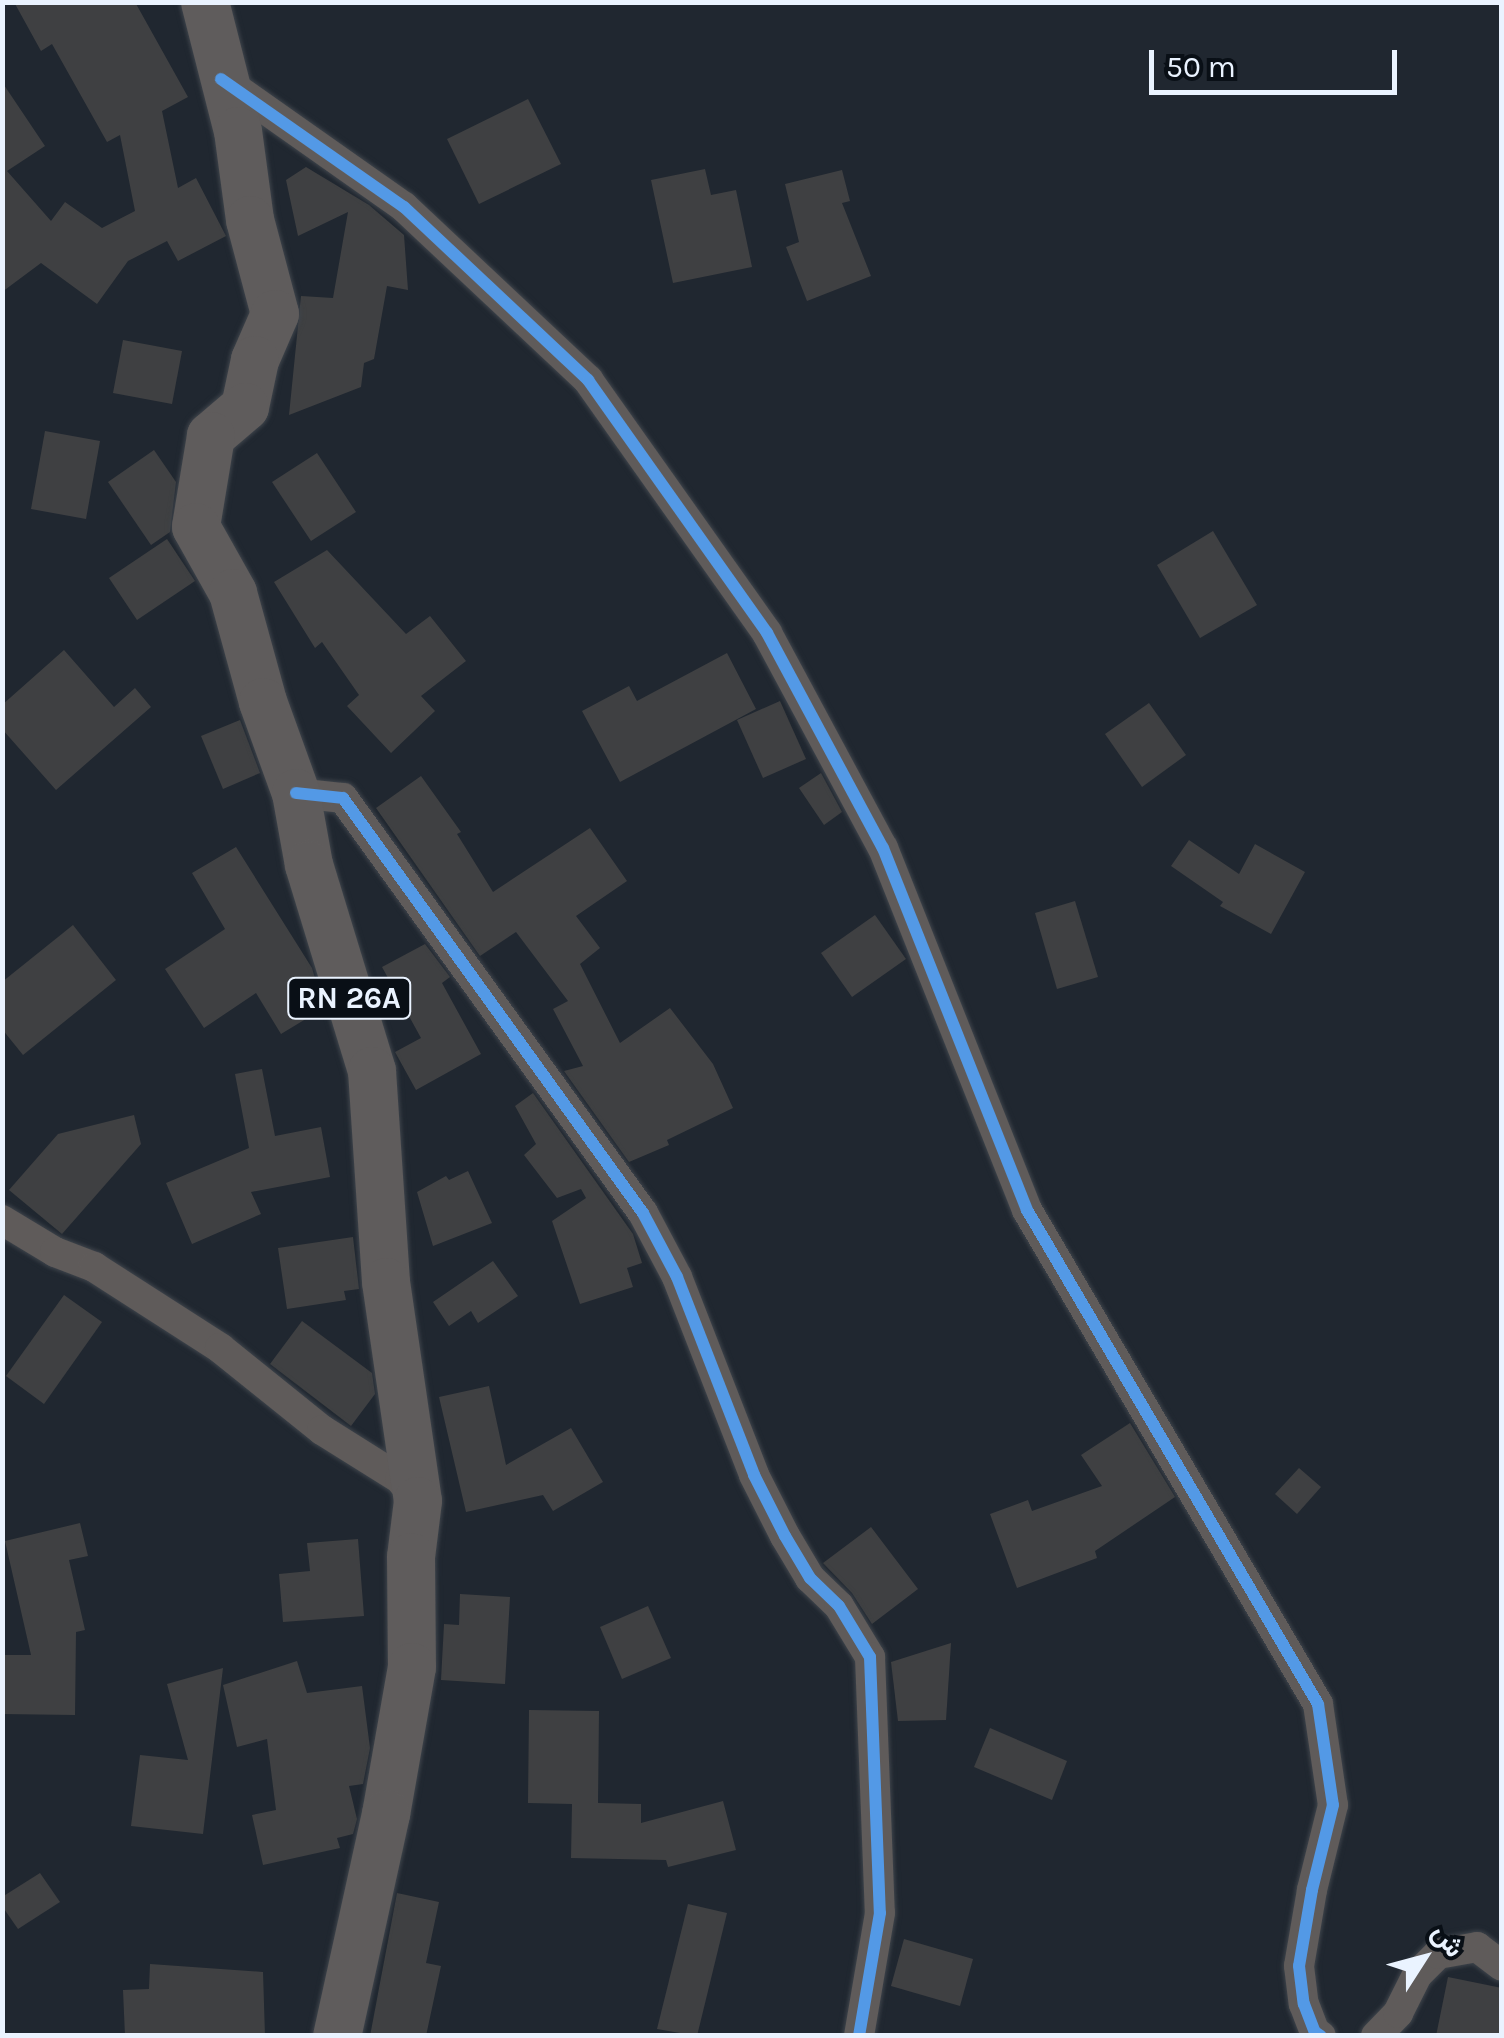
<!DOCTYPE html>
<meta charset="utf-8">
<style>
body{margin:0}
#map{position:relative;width:1504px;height:2038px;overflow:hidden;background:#202730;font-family:Karla,Vazirmatn,sans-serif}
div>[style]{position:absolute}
.building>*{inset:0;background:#3f4042}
.roads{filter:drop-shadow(0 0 2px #3e444b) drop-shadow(0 0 2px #3e444b)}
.street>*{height:30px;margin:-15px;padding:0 15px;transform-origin:15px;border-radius:15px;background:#5f5b5a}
.primary>*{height:48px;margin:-24px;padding:0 24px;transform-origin:24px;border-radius:24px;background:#5f5c5c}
.cycleway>*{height:12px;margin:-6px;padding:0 6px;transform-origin:6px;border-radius:6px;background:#5399e6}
span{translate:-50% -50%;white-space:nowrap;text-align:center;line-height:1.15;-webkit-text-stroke:10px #090f16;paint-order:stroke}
.shield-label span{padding:2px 8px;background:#090f16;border:2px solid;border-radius:8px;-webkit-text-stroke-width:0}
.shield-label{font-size:30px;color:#eaf3ff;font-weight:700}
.frame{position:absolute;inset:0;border:5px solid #eaf3ff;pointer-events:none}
.north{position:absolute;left:1374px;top:1908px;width:100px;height:100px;-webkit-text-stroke:8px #090f16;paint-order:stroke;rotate:54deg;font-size:28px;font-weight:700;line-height:40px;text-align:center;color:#eaf3ff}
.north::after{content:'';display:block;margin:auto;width:35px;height:45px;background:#eaf3ff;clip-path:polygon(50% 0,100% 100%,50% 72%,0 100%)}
.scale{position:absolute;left:1149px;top:50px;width:248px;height:45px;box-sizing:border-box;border:5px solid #eaf3ff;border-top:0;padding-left:12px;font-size:30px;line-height:35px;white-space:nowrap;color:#eaf3ff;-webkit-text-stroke:8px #090f16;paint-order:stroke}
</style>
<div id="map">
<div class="building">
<i style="clip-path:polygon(14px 2px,135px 2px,188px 97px,162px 111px,178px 188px,196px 178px,226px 236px,178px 261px,167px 241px,128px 261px,97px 304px,41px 263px,2px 292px,2px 82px,45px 146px,7px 171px,51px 221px,65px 202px,102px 228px,135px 211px,120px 135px,107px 142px,52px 44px,41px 51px)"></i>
<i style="clip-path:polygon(528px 99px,561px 164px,479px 204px,447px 139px)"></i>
<i style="clip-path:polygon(306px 167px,369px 205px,404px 235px,408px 290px,387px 286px,374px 359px,364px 363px,361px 387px,289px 415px,301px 296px,333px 298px,348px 212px,298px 236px,286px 180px)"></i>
<i style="clip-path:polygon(705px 169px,711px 195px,736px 190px,752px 267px,673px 283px,651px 180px)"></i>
<i style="clip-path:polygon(842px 170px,850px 201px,842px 203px,871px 276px,807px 301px,786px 247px,799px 242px,785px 184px)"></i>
<i style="clip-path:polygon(123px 340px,182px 351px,172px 404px,113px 393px)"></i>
<i style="clip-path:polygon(45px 431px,100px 441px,86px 519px,31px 509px)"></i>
<i style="clip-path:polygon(154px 450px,176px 482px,170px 532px,151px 545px,108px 482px)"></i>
<i style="clip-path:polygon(317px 453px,356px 512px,311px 541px,272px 482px)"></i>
<i style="clip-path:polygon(1213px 531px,1257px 605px,1200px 638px,1157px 565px)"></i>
<i style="clip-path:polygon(167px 539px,195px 581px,137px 620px,109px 578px)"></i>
<i style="clip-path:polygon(327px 550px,406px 634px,430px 616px,466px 661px,421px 696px,435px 711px,391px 753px,347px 706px,359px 695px,322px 642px,315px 648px,274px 582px)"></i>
<i style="clip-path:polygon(64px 650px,114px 707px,135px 688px,151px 707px,56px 790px,2px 729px,2px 705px)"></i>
<i style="clip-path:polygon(727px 653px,756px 709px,620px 782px,582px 711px,629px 686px,637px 701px)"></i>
<i style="clip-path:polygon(780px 701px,806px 759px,763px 778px,737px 720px)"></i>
<i style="clip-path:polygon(1149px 703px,1186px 755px,1142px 787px,1105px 734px)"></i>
<i style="clip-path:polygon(240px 720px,260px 773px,223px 789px,201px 736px)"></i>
<i style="clip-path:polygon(821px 773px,842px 812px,824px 825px,799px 788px)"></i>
<i style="clip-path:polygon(421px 776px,461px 832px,457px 834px,493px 892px,590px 828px,627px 881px,576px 916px,600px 948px,580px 964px,620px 1043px,670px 1008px,713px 1064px,733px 1108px,667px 1140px,669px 1145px,629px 1162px,564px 1071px,583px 1066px,553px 1009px,568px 1001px,516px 932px,480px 956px,376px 808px)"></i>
<i style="clip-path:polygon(1189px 840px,1239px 874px,1255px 844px,1305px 872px,1271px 934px,1220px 906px,1223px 902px,1171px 866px)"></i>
<i style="clip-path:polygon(236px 847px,312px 968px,324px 1008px,281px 1034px,256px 993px,204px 1028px,165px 969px,225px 929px,192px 873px)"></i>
<i style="clip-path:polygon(1075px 901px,1098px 977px,1057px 989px,1035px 913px)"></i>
<i style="clip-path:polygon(875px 915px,906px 959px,852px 997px,821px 953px)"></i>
<i style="clip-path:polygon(73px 925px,116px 980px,23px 1055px,2px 1029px,2px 982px)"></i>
<i style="clip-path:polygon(425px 944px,450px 977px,442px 983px,481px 1054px,416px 1090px,395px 1052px,421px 1038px,382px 967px)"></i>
<i style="clip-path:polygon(262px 1069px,275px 1136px,321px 1127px,330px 1177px,251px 1192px,261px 1214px,192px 1244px,166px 1183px,249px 1148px,235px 1074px)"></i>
<i style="clip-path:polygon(533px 1093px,633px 1234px,642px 1263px,627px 1268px,633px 1287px,580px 1304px,552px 1221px,586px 1198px,581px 1189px,557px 1198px,524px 1155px,536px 1144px,515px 1106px)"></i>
<i style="clip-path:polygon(134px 1115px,141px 1144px,62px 1234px,9px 1190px,58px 1134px)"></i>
<i style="clip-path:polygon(468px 1171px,492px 1223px,433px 1246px,417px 1192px,446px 1176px,449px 1180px)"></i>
<i style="clip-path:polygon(353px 1237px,359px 1289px,344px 1291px,346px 1300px,287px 1309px,278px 1248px)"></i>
<i style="clip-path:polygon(493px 1261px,518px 1296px,478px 1323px,471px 1311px,449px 1326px,433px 1302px)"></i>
<i style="clip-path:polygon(64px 1295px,102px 1322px,44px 1404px,6px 1376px)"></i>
<i style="clip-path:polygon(302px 1321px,372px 1373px,375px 1394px,351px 1426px,270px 1364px)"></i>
<i style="clip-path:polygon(489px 1386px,506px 1465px,571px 1428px,603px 1482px,553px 1511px,543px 1495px,466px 1512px,439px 1397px)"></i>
<i style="clip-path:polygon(1130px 1423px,1175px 1497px,1095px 1551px,1097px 1558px,1017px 1588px,990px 1514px,1028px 1500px,1032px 1511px,1102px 1486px,1081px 1455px)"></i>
<i style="clip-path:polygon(1299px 1468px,1321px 1487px,1297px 1514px,1275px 1494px)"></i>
<i style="clip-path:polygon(80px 1523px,88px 1556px,69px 1560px,85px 1630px,76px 1632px,75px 1715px,2px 1714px,2px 1655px,31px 1655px,5px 1541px)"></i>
<i style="clip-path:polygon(871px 1527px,918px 1589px,872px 1624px,852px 1593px,823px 1563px)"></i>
<i style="clip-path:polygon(358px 1539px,364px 1616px,283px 1622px,279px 1574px,310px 1571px,307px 1543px)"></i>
<i style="clip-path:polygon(460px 1594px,510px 1597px,505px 1684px,441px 1680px,444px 1624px,459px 1625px)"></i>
<i style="clip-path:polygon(648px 1606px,671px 1658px,622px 1679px,600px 1627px)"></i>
<i style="clip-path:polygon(951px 1643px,946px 1720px,898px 1721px,891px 1662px)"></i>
<i style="clip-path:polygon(297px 1661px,307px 1693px,362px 1686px,370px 1748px,363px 1784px,349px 1786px,357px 1819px,353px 1834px,337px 1838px,340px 1848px,263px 1865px,252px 1815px,276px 1810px,267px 1739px,237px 1747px,223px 1685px)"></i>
<i style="clip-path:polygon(223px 1668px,203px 1834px,131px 1826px,140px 1755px,188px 1760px,167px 1684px)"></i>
<i style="clip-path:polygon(529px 1710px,599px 1711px,598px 1803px,641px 1804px,641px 1823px,723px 1801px,736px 1850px,668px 1867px,666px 1860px,571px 1858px,572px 1804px,528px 1803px)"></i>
<i style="clip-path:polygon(990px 1728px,1067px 1761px,1052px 1800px,974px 1767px)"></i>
<i style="clip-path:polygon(40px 1873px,60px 1902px,18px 1929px,2px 1906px,2px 1897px)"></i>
<i style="clip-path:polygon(397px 1893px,439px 1902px,426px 1963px,441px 1966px,426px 2036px,370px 2036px)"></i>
<i style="clip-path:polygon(688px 1904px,727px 1913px,697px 2036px,657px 2029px)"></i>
<i style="clip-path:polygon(904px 1939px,973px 1959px,960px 2006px,891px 1986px)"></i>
<i style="clip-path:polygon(150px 1964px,263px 1972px,265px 2036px,125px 2036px,123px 1990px,149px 1989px)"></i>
<i style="clip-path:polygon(1448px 1977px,1502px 1988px,1502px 2036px,1436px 2036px)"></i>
</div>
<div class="roads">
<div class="street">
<i style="left:224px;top:80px;width:220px;rotate:35.2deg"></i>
<i style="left:404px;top:207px;width:253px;rotate:43.2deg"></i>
<i style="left:588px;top:380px;width:310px;rotate:54.7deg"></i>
<i style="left:767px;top:633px;width:244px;rotate:61.7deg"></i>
<i style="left:883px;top:848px;width:390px;rotate:68.3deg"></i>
<i style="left:1027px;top:1210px;width:573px;rotate:59.5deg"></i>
<i style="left:1318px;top:1704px;width:102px;rotate:81.6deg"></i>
<i style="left:1333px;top:1805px;width:88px;rotate:103.9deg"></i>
<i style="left:1312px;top:1890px;width:77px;rotate:99.7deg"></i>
<i style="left:1299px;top:1966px;width:38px;rotate:83deg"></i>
<i style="left:1304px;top:2004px;width:30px;rotate:69deg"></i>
<i style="left:1315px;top:2032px;width:7px;rotate:34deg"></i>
<i style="left:296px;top:793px;width:47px;rotate:6.1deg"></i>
<i style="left:343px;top:798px;width:512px;rotate:54.14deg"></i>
<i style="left:643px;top:1213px;width:72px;rotate:62deg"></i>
<i style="left:677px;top:1277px;width:212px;rotate:68.7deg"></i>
<i style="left:754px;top:1475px;width:68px;rotate:63.1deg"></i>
<i style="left:785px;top:1536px;width:49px;rotate:59.2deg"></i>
<i style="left:810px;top:1578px;width:40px;rotate:44deg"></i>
<i style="left:839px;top:1606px;width:60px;rotate:58.7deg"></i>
<i style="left:870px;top:1657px;width:256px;rotate:87.8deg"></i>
<i style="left:880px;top:1913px;width:125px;rotate:99.7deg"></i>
<i style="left:2px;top:1220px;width:62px;rotate:31.1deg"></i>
<i style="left:55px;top:1252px;width:42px;rotate:21deg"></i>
<i style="left:94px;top:1267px;width:150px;rotate:32.7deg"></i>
<i style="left:220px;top:1348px;width:131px;rotate:38.8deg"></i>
<i style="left:322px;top:1430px;width:92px;rotate:32.1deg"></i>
<i style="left:400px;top:1479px;width:26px;rotate:51deg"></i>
<i style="left:1376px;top:2036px;width:32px;rotate:-46deg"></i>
<i style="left:1398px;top:2013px;width:42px;rotate:-63.4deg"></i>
<i style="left:1417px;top:1975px;width:30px;rotate:-45deg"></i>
<i style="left:1438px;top:1954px;width:40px;rotate:-10deg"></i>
<i style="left:1477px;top:1947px;width:31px;rotate:37deg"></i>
</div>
<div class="primary">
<i style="left:205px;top:2px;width:133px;rotate:75.7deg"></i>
<i style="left:238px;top:131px;width:90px;rotate:82.3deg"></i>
<i style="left:250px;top:220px;width:97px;rotate:75.1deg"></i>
<i style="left:275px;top:314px;width:50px;rotate:113.5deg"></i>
<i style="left:255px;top:360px;width:48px;rotate:102deg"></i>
<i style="left:245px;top:407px;width:45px;rotate:139.5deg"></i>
<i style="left:211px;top:436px;width:92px;rotate:99.4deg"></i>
<i style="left:196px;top:527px;width:76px;rotate:60.7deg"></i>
<i style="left:233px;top:593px;width:113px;rotate:74.6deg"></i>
<i style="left:263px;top:702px;width:97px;rotate:70.1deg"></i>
<i style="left:296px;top:793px;width:73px;rotate:79.8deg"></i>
<i style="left:309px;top:865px;width:215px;rotate:73deg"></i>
<i style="left:372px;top:1071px;width:211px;rotate:86.2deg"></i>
<i style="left:386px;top:1282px;width:221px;rotate:81.7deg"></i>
<i style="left:418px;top:1501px;width:56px;rotate:97.1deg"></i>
<i style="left:411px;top:1557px;width:110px;rotate:89.5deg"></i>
<i style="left:412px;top:1667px;width:149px;rotate:100deg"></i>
<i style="left:386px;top:1814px;width:227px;rotate:102.4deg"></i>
</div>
</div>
<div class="cycleway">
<i style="left:221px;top:79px;width:223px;rotate:35deg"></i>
<i style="left:404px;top:207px;width:253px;rotate:43.2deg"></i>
<i style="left:588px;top:380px;width:310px;rotate:54.7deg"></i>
<i style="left:767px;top:633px;width:244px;rotate:61.7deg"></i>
<i style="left:883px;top:848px;width:390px;rotate:68.3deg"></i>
<i style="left:1027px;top:1210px;width:573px;rotate:59.5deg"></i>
<i style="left:1318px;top:1704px;width:102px;rotate:81.6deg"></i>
<i style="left:1333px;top:1805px;width:88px;rotate:103.9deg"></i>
<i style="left:1312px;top:1890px;width:77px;rotate:99.7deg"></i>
<i style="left:1299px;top:1966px;width:38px;rotate:83deg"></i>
<i style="left:1304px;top:2004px;width:30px;rotate:69deg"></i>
<i style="left:1315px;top:2032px;width:7px;rotate:34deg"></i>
<i style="left:296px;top:793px;width:47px;rotate:6.1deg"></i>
<i style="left:343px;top:798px;width:512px;rotate:54.14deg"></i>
<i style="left:643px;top:1213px;width:72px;rotate:62deg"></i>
<i style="left:677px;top:1277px;width:212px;rotate:68.7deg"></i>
<i style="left:754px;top:1475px;width:68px;rotate:63.1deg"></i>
<i style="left:785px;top:1536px;width:49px;rotate:59.2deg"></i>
<i style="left:810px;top:1578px;width:40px;rotate:44deg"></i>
<i style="left:839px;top:1606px;width:60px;rotate:58.7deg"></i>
<i style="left:870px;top:1657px;width:256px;rotate:87.8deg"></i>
<i style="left:880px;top:1913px;width:125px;rotate:99.7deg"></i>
</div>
<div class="shield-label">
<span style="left:349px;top:998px">RN 26A</span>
</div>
<div class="frame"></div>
<div class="north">ش</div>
<div class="scale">50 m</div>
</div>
